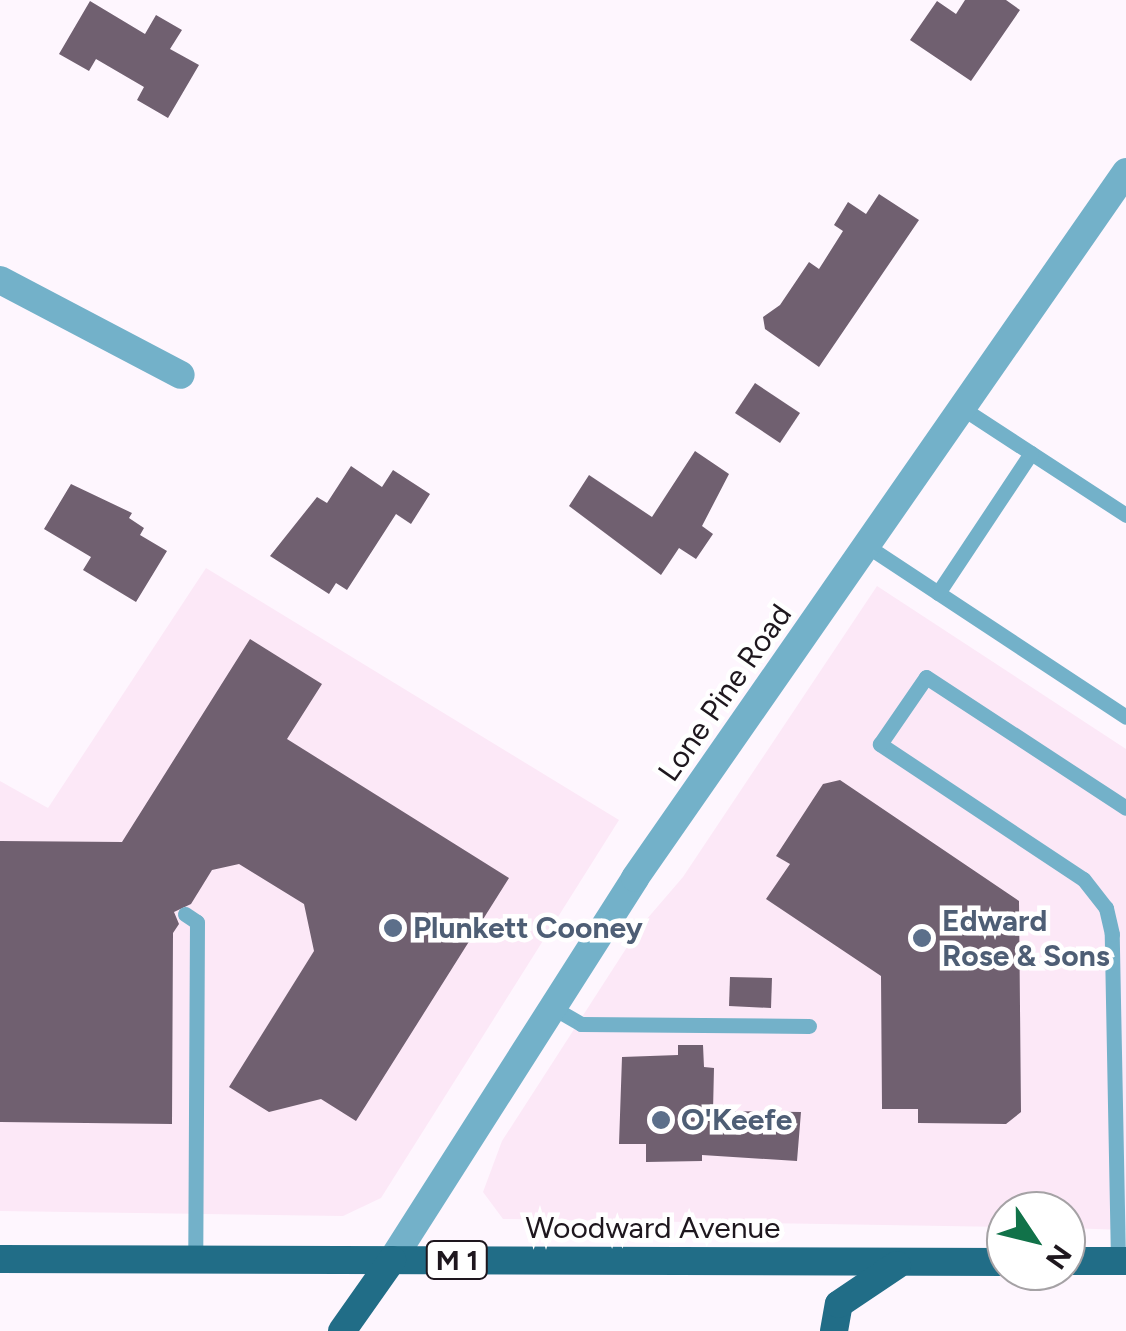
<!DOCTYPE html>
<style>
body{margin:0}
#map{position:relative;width:1126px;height:1331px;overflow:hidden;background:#fef6fe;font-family:Figtree,sans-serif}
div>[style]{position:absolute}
.commercial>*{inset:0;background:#fce8f7}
.building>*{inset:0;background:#706070}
.service>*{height:15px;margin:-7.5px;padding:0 7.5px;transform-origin:7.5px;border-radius:7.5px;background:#73b1c9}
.minor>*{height:28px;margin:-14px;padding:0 14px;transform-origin:14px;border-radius:14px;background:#73b1c9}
.tertiary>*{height:28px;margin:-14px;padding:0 14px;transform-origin:14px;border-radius:14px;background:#73b1c9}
.primary>*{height:28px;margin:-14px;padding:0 14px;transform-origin:14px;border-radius:14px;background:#216d87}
.dots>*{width:28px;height:28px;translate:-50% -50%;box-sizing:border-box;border:5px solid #fff;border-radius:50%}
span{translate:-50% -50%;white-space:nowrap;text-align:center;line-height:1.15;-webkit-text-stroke:9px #fff;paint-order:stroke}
.shield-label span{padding:2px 8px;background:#fff;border:2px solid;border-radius:8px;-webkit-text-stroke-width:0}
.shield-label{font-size:28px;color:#1e171e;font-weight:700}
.street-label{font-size:30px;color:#1e171e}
.service-label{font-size:30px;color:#4e5e75;font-weight:700}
.left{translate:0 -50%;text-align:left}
.north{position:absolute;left:986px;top:1191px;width:100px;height:100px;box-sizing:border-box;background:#fff;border:2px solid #a5a2a5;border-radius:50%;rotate:125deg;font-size:28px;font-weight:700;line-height:40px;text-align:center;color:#1e171e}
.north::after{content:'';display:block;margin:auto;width:35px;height:45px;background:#117249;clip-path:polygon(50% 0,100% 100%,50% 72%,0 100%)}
</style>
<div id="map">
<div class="commercial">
<i style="clip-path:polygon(206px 568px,619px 820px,381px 1198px,343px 1216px,0 1211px,0 781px,48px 808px)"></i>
<i style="clip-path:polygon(877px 586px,1126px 749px,1126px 1230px,1066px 1228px,1066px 1211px,1006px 1211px,1006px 1227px,503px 1219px,483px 1192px,502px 1141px,640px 927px,683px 877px)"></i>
</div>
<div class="building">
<i style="clip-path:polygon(965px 0,1006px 0,1020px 10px,971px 81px,910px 40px,937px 1px,956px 14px)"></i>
<i style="clip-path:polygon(90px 1px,145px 34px,156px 15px,182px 30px,170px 49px,199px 65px,168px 118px,137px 100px,144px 87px,96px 59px,89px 71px,59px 54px)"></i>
<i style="clip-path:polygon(879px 194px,919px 220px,819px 367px,765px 329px,763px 317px,780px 305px,809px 262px,819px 269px,843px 231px,834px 225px,848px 202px,866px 214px)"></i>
<i style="clip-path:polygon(755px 383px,800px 413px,780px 443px,735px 413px)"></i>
<i style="clip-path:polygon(695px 451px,729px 474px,702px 526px,713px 534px,696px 559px,679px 548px,661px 575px,569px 506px,589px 475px,652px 517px)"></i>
<i style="clip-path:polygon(351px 466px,382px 487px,393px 470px,430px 494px,411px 524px,396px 514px,347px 590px,336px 583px,329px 594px,270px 556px,317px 497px,327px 503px)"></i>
<i style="clip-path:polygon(71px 484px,132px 513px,129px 518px,144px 528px,140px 535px,167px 551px,136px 602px,83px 570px,91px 557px,44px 529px)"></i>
<i style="clip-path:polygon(250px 639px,322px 684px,287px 739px,509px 878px,356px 1121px,321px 1099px,269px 1112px,229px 1087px,314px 951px,304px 904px,239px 864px,212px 870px,191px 904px,174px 912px,179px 924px,173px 933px,172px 1124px,0 1122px,0 841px,122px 842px)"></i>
<i style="clip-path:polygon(840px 780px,1019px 901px,1021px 1112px,1006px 1124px,918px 1123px,918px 1109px,882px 1109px,881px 976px,766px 899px,790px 864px,776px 856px,823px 784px)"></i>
<i style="clip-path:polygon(730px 977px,772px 978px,771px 1008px,729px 1006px)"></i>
<i style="clip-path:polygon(678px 1045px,703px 1045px,704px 1067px,714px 1068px,713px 1111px,801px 1112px,797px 1161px,702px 1155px,702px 1161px,646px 1162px,646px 1144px,619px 1144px,622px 1057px,678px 1055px)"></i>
</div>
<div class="service">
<i style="left:962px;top:408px;width:196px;rotate:33.1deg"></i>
<i style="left:867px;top:546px;width:310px;rotate:33.4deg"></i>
<i style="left:938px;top:593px;width:168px;rotate:-56.4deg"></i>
<i style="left:185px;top:914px;width:14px;rotate:34deg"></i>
<i style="left:197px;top:922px;width:338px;rotate:90.3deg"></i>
<i style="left:550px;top:1006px;width:36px;rotate:30deg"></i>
<i style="left:581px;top:1024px;width:228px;rotate:0.5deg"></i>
<i style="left:1118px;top:1261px;width:327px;rotate:-91.1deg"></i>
<i style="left:1112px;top:934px;width:27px;rotate:-103deg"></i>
<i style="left:1106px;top:908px;width:37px;rotate:-128deg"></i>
<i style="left:1083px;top:879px;width:244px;rotate:-146.4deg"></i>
<i style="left:880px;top:744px;width:81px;rotate:-55.5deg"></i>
<i style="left:926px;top:677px;width:239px;rotate:33.2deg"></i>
</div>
<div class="minor">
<i style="left:0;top:280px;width:204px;rotate:27.7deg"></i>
</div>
<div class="tertiary">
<i style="left:392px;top:1260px;width:453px;rotate:-57.5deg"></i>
<i style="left:635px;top:878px;width:860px;rotate:-55.18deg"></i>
</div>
<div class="primary">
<i style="left:0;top:1259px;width:1006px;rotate:0.17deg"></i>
<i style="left:1066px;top:1261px;width:60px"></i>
<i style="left:342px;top:1331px;width:87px;rotate:-54.8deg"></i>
<i style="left:834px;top:1331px;width:27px;rotate:-80deg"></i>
<i style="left:839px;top:1304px;width:70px;rotate:-33.9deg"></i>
</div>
<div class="dots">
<i style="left:393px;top:928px;background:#5c6f8a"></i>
<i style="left:922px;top:938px;background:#5c6f8a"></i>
<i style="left:661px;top:1120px;background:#5c6f8a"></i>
</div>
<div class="shield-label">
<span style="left:457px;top:1260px">M 1</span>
</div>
<div class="street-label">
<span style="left:725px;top:693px;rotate:-55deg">Lone Pine Road</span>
<span style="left:653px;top:1228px">Woodward Avenue</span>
</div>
<div class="service-label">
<span class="left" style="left:942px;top:938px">Edward<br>Rose &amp; Sons</span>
<span class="left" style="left:413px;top:928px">Plunkett Cooney</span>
<span class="left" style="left:681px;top:1120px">O'Keefe</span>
</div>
<div class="north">N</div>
</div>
